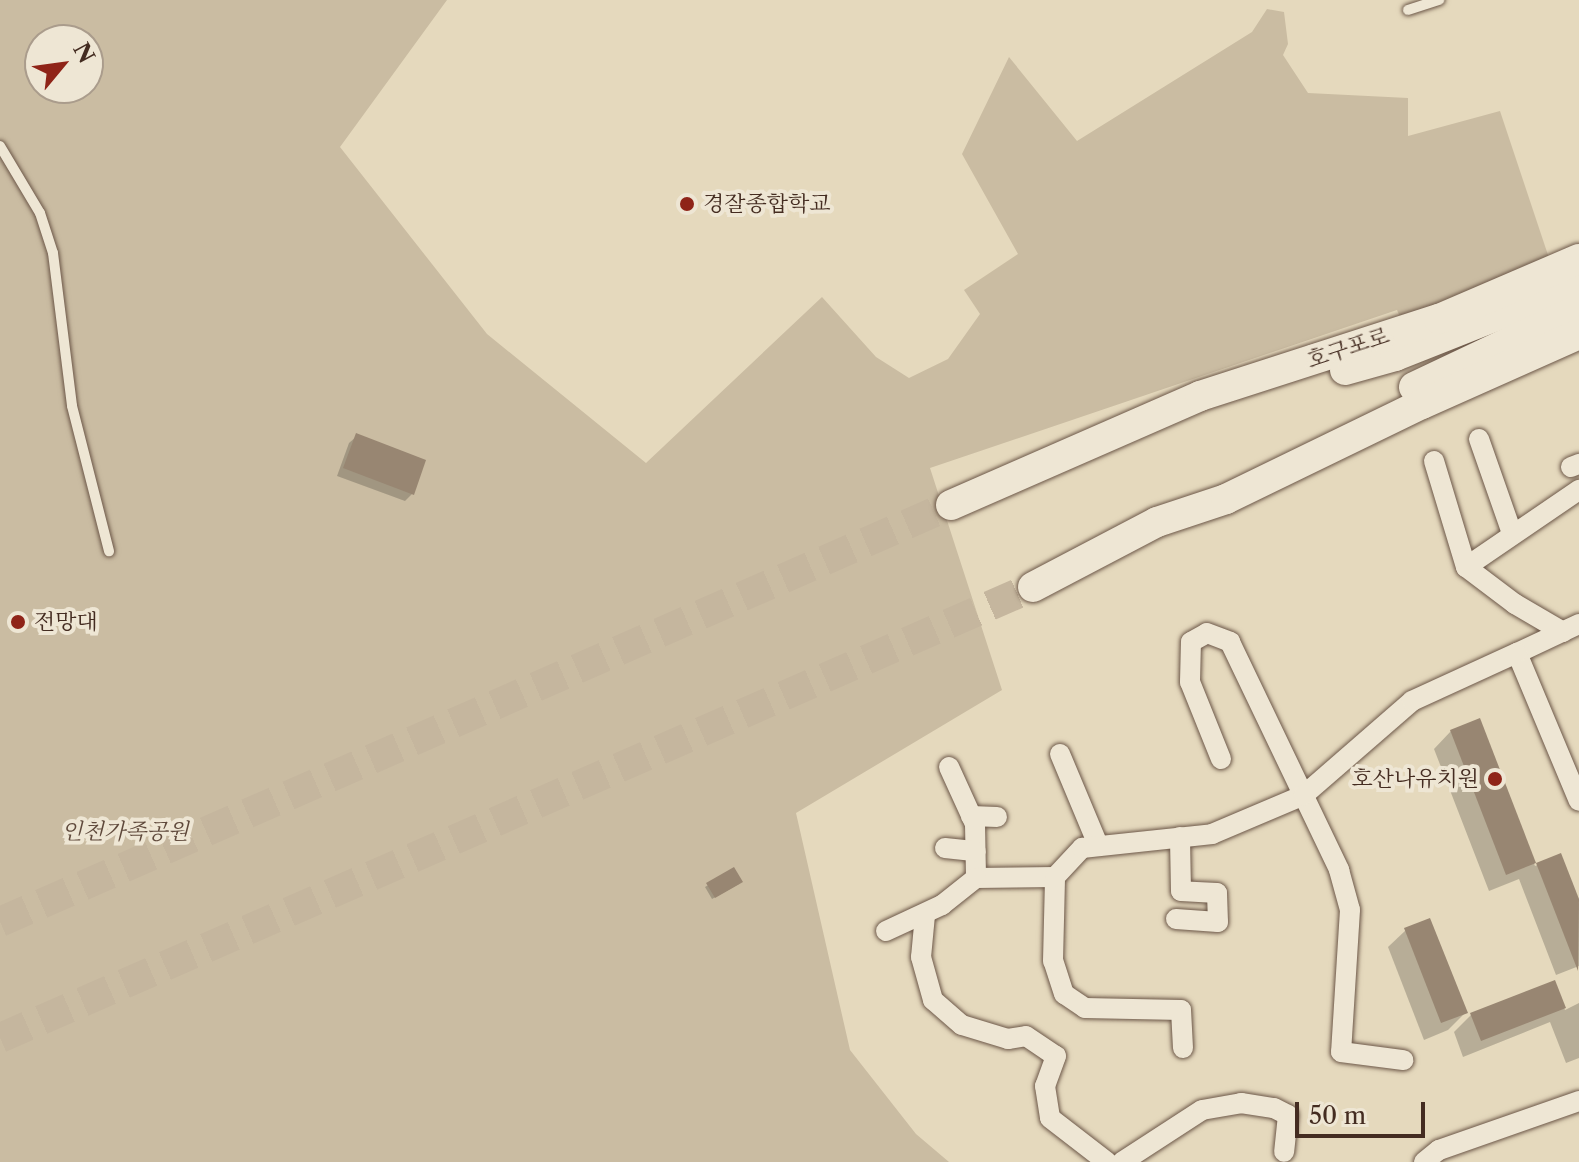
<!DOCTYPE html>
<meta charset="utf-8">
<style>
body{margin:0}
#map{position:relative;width:1579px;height:1162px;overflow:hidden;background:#e5d9bd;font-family:"Libre Caslon Text","Noto Serif KR",serif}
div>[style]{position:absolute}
.green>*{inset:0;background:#cabca2}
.shadow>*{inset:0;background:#0003}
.round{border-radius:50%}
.building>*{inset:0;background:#988672}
.secondary-tunnel>*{height:30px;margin-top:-15px;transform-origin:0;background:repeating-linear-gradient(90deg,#c5b69e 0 30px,transparent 0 45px)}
.roads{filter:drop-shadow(0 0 2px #6c5748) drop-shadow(0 0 2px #6c5748)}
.lane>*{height:10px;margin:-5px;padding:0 5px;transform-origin:5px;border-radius:5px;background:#eee6d4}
.street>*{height:20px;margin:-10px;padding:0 10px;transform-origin:10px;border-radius:10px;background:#eee6d4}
.secondary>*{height:30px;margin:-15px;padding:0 15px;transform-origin:15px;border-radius:15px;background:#eee6d4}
.dots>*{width:22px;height:22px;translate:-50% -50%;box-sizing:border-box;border:4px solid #eee6d4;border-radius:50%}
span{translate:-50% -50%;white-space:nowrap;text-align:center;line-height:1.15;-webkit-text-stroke:8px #eee6d4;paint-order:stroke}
.poi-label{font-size:22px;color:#442c21}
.left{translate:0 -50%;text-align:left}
.right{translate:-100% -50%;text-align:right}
.street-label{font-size:22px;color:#442c21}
.park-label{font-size:22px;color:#5f493b;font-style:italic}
.north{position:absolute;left:24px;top:24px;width:80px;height:80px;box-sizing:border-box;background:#eee6d4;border:2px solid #aa9c8c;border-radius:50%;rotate:61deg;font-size:22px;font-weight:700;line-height:32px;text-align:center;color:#442c21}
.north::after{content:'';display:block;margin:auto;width:28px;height:36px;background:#8f2418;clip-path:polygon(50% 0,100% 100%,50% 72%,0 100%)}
.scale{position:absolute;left:1295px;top:1102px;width:130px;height:36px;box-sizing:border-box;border:4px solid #442c21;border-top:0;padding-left:10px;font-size:24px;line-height:28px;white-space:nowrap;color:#442c21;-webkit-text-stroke:6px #eee6d4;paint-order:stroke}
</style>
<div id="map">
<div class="green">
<i style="clip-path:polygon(evenodd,0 0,447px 0,340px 147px,487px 334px,646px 463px,822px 297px,876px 357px,909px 378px,948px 359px,980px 314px,964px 290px,1018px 254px,962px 154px,1009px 57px,1077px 141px,1252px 32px,1267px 9px,1284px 12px,1288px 44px,1283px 55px,1308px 93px,1408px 98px,1408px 136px,1500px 111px,1552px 267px,1403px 324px,1397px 310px,930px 468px,1002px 690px,796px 813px,850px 1050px,916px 1134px,949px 1162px,0 1162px,0 0,40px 40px,88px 40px,88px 88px,40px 88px,40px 40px)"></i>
</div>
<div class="shadow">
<i style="clip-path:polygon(357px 436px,412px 494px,405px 501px,337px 476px,349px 443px)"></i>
<i class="round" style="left:9px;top:617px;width:14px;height:14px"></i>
<i style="clip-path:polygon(1479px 721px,1535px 866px,1560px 856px,1579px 905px,1579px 966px,1556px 975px,1519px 879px,1489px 891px,1434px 749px,1451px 731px)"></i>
<i style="clip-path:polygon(734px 870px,739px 884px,712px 899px,705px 887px)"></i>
<i style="clip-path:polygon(1406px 930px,1465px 1013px,1448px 1030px,1424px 1040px,1388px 947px)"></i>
<i style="clip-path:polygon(1554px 983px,1565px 1010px,1579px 1003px,1579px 1058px,1566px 1063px,1550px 1022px,1463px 1057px,1454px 1032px,1471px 1015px)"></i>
</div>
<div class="building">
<i style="clip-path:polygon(356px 433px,426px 460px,414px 495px,343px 468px)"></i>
<i class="round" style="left:9px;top:614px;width:18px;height:18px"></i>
<i style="clip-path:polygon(1480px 718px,1536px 863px,1506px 875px,1450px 730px)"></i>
<i style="clip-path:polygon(1561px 853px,1579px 899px,1578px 971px,1536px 863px)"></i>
<i style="clip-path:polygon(734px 867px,743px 882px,715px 898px,706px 883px)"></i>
<i style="clip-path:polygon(1430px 918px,1468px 1013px,1441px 1023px,1404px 928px)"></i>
<i style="clip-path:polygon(1555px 980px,1566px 1008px,1481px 1041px,1470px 1013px)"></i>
</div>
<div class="secondary-tunnel">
<i style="left:0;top:922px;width:1038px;rotate:-23.68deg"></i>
<i style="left:0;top:1038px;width:1127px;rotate:-23.59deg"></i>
</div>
<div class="roads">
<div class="lane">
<i style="left:1408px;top:10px;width:33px;rotate:-18deg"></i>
<i style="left:0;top:146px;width:78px;rotate:59.2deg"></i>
<i style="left:40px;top:213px;width:42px;rotate:72deg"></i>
<i style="left:53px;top:253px;width:154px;rotate:82.9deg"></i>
<i style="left:72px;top:406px;width:150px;rotate:75.7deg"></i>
</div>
<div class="street">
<i style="left:1479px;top:439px;width:100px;rotate:70.7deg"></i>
<i style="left:1434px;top:461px;width:111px;rotate:73.2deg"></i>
<i style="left:1571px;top:467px;width:9px;rotate:-21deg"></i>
<i style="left:1579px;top:624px;width:68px;rotate:154.9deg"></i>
<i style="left:1517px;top:653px;width:160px;rotate:67.3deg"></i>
<i style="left:1563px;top:632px;width:56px;rotate:-149.7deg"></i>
<i style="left:1515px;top:604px;width:61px;rotate:-142.9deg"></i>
<i style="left:1466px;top:567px;width:137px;rotate:-34.3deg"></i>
<i style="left:1060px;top:754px;width:99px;rotate:67.3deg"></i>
<i style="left:1221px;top:759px;width:83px;rotate:-111.9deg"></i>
<i style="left:1190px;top:682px;width:40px;rotate:-88.6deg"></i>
<i style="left:1191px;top:642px;width:18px;rotate:-29deg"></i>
<i style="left:1207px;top:633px;width:25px;rotate:21deg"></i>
<i style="left:1230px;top:642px;width:253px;rotate:64.4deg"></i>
<i style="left:1339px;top:870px;width:41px;rotate:74.6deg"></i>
<i style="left:1350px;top:910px;width:142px;rotate:93.6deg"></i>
<i style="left:1341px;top:1052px;width:63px;rotate:7.4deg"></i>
<i style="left:949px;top:767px;width:63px;rotate:65.5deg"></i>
<i style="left:975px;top:824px;width:54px;rotate:88.9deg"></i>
<i style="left:976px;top:878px;width:79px;rotate:-0.7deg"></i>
<i style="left:971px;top:816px;width:26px;rotate:2deg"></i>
<i style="left:945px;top:848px;width:31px;rotate:6deg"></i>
<i style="left:925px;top:915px;width:42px;rotate:95.4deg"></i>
<i style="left:921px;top:957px;width:45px;rotate:74.4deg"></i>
<i style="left:933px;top:1000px;width:38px;rotate:41deg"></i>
<i style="left:962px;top:1025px;width:48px;rotate:16.9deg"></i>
<i style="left:1008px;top:1039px;width:18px;rotate:-9deg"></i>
<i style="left:1026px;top:1036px;width:36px;rotate:34deg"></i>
<i style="left:1056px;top:1056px;width:32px;rotate:110deg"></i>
<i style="left:1045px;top:1086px;width:32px;rotate:81deg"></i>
<i style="left:1050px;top:1118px;width:72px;rotate:37.7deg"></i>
<i style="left:1176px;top:919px;width:42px;rotate:4.1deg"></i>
<i style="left:1218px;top:922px;width:29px;rotate:-92deg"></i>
<i style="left:1217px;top:893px;width:36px;rotate:-177deg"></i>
<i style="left:1181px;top:891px;width:54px;rotate:-91.1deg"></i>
<i style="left:886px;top:931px;width:62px;rotate:-24.9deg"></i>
<i style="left:942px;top:905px;width:43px;rotate:-38.5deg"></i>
<i style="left:1183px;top:1048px;width:38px;rotate:-93deg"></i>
<i style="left:1181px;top:1010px;width:96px;rotate:-178.8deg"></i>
<i style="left:1085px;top:1008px;width:25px;rotate:-146deg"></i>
<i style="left:1064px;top:994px;width:35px;rotate:-108deg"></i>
<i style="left:1053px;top:961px;width:84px;rotate:-88.6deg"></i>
<i style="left:1055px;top:877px;width:40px;rotate:-47deg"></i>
<i style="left:1082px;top:848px;width:131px;rotate:-6.1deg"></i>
<i style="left:1212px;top:834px;width:100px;rotate:-23deg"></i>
<i style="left:1304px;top:795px;width:143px;rotate:-41deg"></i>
<i style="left:1412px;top:701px;width:115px;rotate:-24.6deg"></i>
<i style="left:1122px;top:1162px;width:95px;rotate:-33deg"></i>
<i style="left:1202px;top:1110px;width:40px;rotate:-10deg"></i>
<i style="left:1241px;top:1103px;width:33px;rotate:9deg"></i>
<i style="left:1274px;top:1108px;width:16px;rotate:27deg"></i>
<i style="left:1288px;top:1115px;width:37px;rotate:96deg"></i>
<i style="left:1424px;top:1162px;width:19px;rotate:-39deg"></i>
<i style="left:1439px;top:1150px;width:148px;rotate:-19.3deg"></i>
</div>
<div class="secondary">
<i style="left:1345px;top:370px;width:52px;rotate:-15.6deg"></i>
<i style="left:1395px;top:356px;width:198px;rotate:-21.6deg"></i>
<i style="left:1414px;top:387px;width:183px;rotate:-25.3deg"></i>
<i style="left:951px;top:505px;width:272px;rotate:-23.6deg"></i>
<i style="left:1200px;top:396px;width:251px;rotate:-17.9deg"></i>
<i style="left:1439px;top:319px;width:152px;rotate:-23.2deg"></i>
<i style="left:1033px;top:587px;width:140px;rotate:-27.7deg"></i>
<i style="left:1157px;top:522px;width:73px;rotate:-18.4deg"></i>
<i style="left:1226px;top:499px;width:218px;rotate:-25.9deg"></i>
<i style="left:1422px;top:404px;width:172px;rotate:-24deg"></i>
</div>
</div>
<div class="dots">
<i style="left:687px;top:204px;background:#8f2418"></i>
<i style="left:18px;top:622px;background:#8f2418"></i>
<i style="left:1495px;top:779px;background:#8f2418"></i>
</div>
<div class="poi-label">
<span class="left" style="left:703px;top:204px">경잘종합학교</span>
<span class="left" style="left:34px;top:622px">전망대</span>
<span class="right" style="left:1479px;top:779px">호산나유치원</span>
</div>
<div class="street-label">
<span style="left:1348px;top:348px;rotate:-18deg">호구포로</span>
</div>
<div class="park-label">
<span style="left:125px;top:832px">인천가족공원</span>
</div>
<div class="north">N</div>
<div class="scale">50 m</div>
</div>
